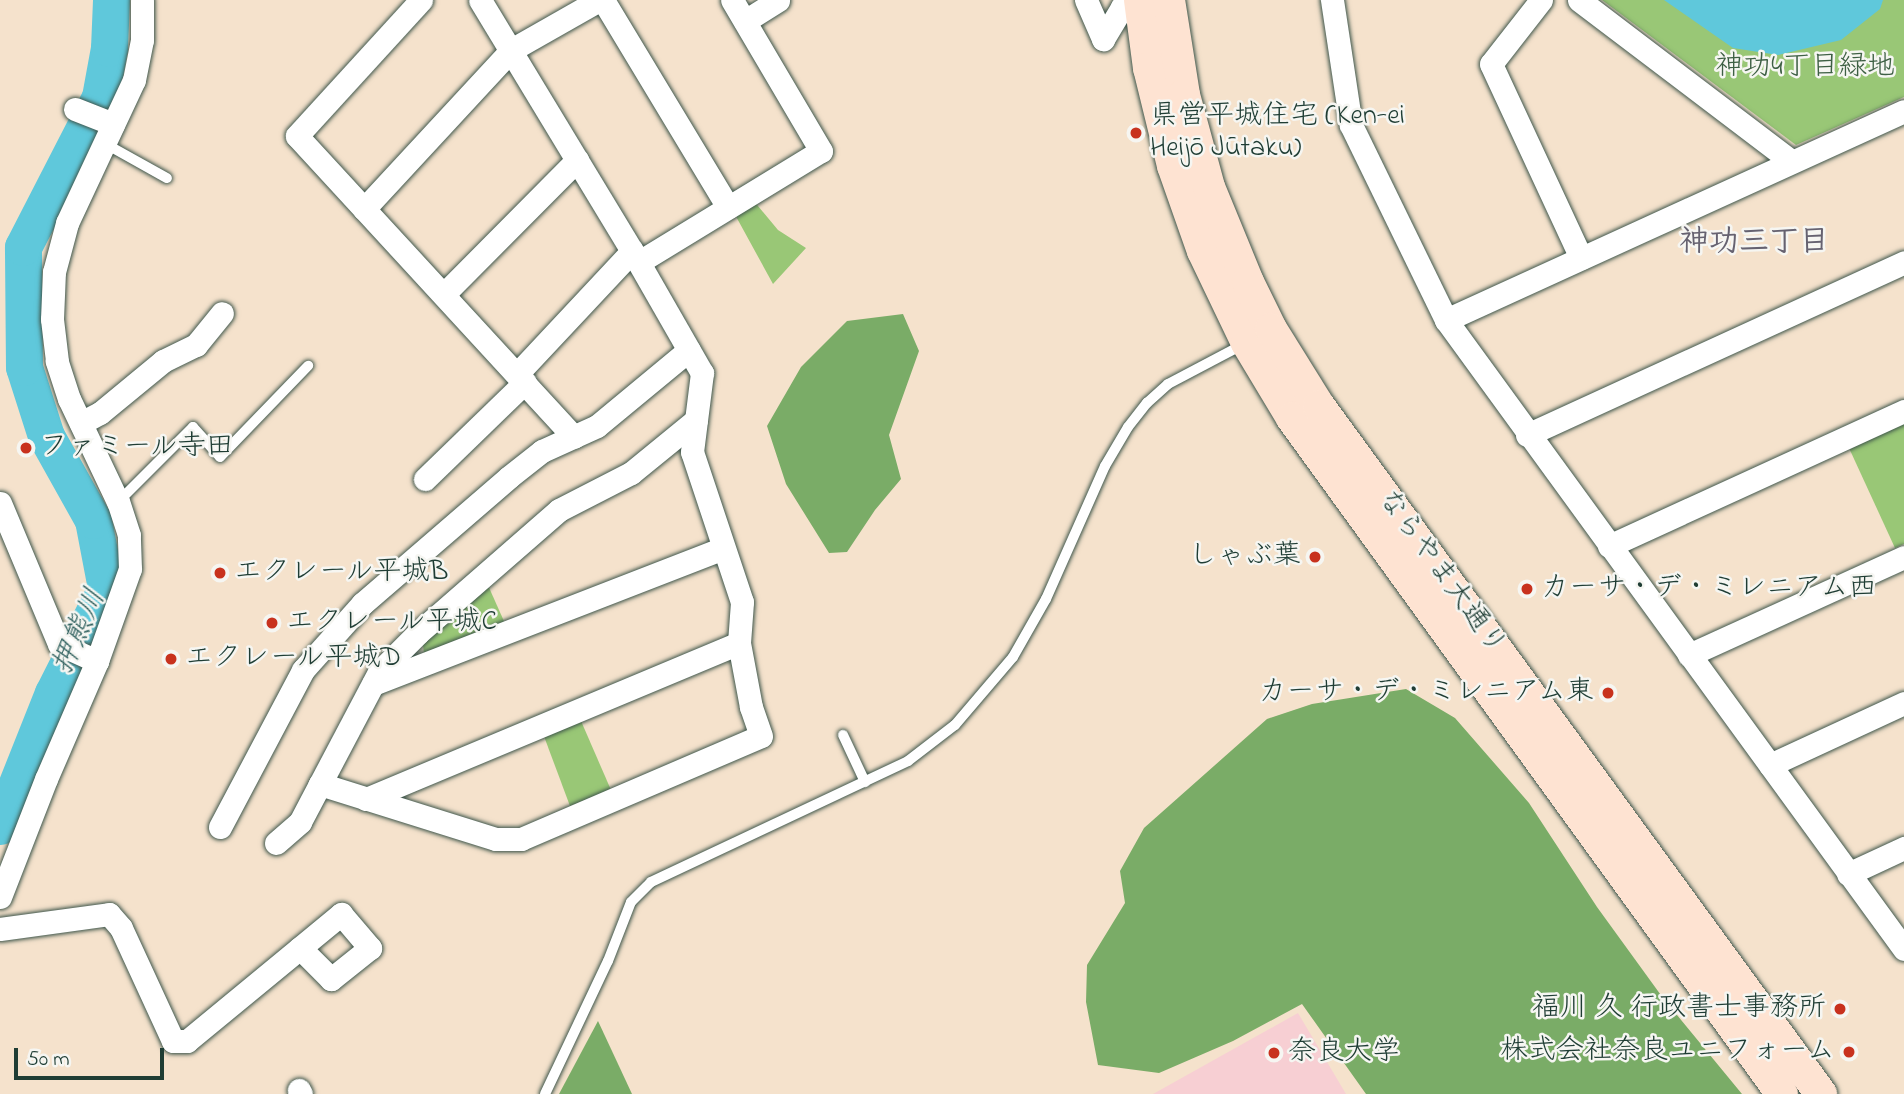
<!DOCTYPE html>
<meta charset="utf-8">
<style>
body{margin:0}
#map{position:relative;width:1904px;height:1094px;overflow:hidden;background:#f5e2cc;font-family:"Indie Flower","Klee One",sans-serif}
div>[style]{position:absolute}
.built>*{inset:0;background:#f7cfd3}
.green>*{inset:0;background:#99c776}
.forest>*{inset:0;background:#7aac67}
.water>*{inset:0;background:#5fc8db}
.river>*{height:37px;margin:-18.5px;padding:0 18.5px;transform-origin:18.5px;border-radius:18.5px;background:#5fc8db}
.roads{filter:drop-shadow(0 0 2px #3f564b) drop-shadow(0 0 2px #3f564b)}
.lane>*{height:10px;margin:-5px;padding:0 5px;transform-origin:5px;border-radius:5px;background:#fff}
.street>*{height:23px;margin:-11.5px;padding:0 11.5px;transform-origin:11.5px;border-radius:11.5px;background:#fff}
.secondary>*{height:32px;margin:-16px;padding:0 16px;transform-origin:16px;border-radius:16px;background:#fee3d2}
.dots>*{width:19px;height:19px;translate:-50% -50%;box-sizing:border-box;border:4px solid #f6f6f2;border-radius:50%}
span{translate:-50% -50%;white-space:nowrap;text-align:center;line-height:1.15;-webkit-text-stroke:5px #f6f6f2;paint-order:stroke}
.park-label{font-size:28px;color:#3e6044}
.poi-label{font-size:28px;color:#1f3d34}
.left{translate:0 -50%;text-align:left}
.right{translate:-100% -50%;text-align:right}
.street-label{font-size:28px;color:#1f3d34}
.neighbourhood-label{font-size:30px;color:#666270;font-weight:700}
.water-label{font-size:30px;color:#2f605e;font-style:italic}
.scale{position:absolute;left:14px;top:1048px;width:150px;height:32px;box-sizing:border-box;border:4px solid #1f3d34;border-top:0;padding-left:9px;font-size:21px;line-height:24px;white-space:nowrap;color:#1f3d34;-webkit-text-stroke:5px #f6f6f2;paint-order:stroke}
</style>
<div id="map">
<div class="built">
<i style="clip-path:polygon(1298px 1013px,1346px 1094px,1153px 1094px)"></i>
</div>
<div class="green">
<i style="clip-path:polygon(1602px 0,1904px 0,1904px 97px,1796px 145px)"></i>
<i style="clip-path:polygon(753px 200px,778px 230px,806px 248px,773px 284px,733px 211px)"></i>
<i style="clip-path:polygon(1904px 423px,1904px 544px,1895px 548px,1849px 448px)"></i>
<i style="clip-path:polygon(487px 583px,507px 628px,424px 655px,423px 644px)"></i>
<i style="clip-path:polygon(578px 714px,611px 790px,570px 806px,542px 731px)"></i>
</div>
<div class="forest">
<i style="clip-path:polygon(903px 314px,919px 351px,889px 435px,901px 479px,875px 510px,847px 552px,829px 553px,786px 484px,767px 426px,801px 367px,847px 321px)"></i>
<i style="clip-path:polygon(1406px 689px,1455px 718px,1529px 803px,1597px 907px,1663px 998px,1742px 1094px,1366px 1094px,1302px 1004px,1233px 1041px,1159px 1073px,1098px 1065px,1086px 1002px,1087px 965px,1125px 903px,1120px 871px,1144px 828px,1267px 719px,1312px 704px)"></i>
<i style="clip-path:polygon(598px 1021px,632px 1094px,559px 1094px)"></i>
</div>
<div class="water">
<i style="clip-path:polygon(1664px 0,1883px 0,1880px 9px,1841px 40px,1778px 55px,1733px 48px)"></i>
</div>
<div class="river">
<i style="left:0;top:826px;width:143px;rotate:-68.3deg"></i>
<i style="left:53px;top:693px;width:118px;rotate:-63.2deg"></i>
<i style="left:106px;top:588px;width:69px;rotate:-100.8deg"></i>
<i style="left:93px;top:520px;width:96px;rotate:-119.2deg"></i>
<i style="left:46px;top:436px;width:72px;rotate:-107.7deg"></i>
<i style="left:24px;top:367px;width:120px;rotate:-90.5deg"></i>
<i style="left:23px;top:247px;width:169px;rotate:-62.8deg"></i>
<i style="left:100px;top:97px;width:50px;rotate:-79.6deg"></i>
<i style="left:109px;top:48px;width:48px;rotate:-87.6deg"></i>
</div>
<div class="roads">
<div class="lane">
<i style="left:104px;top:143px;width:72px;rotate:29.1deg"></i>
<i style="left:118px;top:502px;width:106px;rotate:-45deg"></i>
<i style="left:193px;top:427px;width:40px;rotate:48deg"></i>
<i style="left:220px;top:457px;width:127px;rotate:-46deg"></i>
<i style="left:843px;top:735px;width:52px;rotate:64.9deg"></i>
<i style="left:545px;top:1094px;width:147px;rotate:-64.7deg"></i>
<i style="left:608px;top:961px;width:63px;rotate:-68.7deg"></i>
<i style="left:631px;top:902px;width:28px;rotate:-45deg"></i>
<i style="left:651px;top:882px;width:284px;rotate:-25.2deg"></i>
<i style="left:908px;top:761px;width:59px;rotate:-37.5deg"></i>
<i style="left:955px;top:725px;width:89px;rotate:-49.5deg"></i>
<i style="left:1013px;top:657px;width:67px;rotate:-60.4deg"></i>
<i style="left:1046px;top:599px;width:145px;rotate:-66.1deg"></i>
<i style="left:1105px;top:466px;width:45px;rotate:-59.5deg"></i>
<i style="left:1128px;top:427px;width:31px;rotate:-52deg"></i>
<i style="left:1147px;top:403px;width:28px;rotate:-42deg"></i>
<i style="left:1168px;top:384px;width:86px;rotate:-27.8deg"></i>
</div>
<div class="street">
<i style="left:421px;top:0;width:184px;rotate:132.4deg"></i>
<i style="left:297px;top:136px;width:409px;rotate:47.4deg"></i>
<i style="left:603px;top:0;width:242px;rotate:58.9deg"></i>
<i style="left:1086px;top:0;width:43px;rotate:66.4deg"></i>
<i style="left:1103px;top:39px;width:37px;rotate:-59deg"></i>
<i style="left:1122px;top:7px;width:19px"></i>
<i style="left:1332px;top:0;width:126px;rotate:81.4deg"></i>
<i style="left:1351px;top:125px;width:217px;rotate:64deg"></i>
<i style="left:1446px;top:320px;width:778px;rotate:53.94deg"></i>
<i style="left:1541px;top:0;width:81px;rotate:128deg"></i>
<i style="left:1491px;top:64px;width:214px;rotate:65.1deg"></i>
<i style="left:1579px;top:0;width:266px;rotate:37.2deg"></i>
<i style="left:745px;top:21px;width:39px;rotate:-32deg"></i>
<i style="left:75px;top:109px;width:41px;rotate:21.5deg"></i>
<i style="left:364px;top:209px;width:217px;rotate:-47.2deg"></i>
<i style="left:511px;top:50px;width:101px;rotate:-29.6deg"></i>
<i style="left:639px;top:262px;width:213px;rotate:-31.4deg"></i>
<i style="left:821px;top:151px;width:175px;rotate:-120.5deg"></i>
<i style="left:444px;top:294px;width:189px;rotate:-45.2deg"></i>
<i style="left:1446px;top:320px;width:503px;rotate:-24.53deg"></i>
<i style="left:517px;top:374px;width:168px;rotate:-46.9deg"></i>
<i style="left:696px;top:420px;width:84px;rotate:140.8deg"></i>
<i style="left:631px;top:473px;width:81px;rotate:152.8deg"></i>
<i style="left:559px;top:510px;width:187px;rotate:138.9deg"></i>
<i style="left:418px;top:633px;width:55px;rotate:135deg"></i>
<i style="left:379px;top:672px;width:127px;rotate:117.8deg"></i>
<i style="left:320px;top:784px;width:184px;rotate:17.4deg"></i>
<i style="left:496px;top:839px;width:25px"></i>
<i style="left:521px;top:839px;width:261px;rotate:-23.2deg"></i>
<i style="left:761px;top:736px;width:31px;rotate:-109deg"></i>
<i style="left:751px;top:707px;width:65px;rotate:-100.6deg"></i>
<i style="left:81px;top:423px;width:21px;rotate:-28deg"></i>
<i style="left:100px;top:413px;width:82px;rotate:-39.5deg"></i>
<i style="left:163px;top:361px;width:37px;rotate:-26deg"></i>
<i style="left:196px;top:345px;width:41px;rotate:-50.9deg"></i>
<i style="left:1527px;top:435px;width:415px;rotate:-24.6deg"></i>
<i style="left:425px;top:479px;width:139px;rotate:-44.1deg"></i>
<i style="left:0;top:503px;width:153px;rotate:67.3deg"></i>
<i style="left:59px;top:644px;width:42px;rotate:24.1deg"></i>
<i style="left:1609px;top:546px;width:324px;rotate:-24.6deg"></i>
<i style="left:1689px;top:655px;width:236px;rotate:-24.5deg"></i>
<i style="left:373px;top:684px;width:376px;rotate:-21.2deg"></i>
<i style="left:1770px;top:765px;width:148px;rotate:-24.8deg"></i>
<i style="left:366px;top:799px;width:404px;rotate:-22.7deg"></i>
<i style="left:739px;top:643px;width:41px;rotate:-85.8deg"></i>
<i style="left:742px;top:602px;width:158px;rotate:-108.4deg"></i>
<i style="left:692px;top:452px;width:80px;rotate:-82.8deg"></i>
<i style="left:702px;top:373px;width:141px;rotate:-119.8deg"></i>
<i style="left:632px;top:251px;width:293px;rotate:-121.2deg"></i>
<i style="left:220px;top:827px;width:178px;rotate:-62.1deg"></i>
<i style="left:303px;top:670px;width:89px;rotate:-48.2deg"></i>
<i style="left:362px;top:604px;width:194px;rotate:-40.8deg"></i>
<i style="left:509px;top:477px;width:42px;rotate:-38.2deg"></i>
<i style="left:542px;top:451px;width:60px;rotate:-24.4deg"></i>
<i style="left:597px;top:426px;width:119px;rotate:-39.6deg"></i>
<i style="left:276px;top:843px;width:32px;rotate:-41deg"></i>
<i style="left:300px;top:822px;width:43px;rotate:-62.2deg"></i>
<i style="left:1848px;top:874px;width:62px;rotate:-24.9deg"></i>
<i style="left:0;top:897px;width:127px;rotate:-68.7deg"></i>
<i style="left:46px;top:779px;width:129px;rotate:-66.6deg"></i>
<i style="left:97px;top:661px;width:98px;rotate:-70.3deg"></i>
<i style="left:130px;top:569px;width:34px;rotate:-92deg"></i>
<i style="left:129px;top:535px;width:35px;rotate:-108deg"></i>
<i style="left:118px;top:502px;width:114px;rotate:-115.4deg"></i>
<i style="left:69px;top:399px;width:40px;rotate:-108deg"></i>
<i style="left:57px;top:361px;width:42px;rotate:-96.8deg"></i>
<i style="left:52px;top:319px;width:47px;rotate:-87.6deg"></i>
<i style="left:54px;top:272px;width:51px;rotate:-75.1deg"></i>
<i style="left:67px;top:223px;width:158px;rotate:-64.9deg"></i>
<i style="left:134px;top:80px;width:41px;rotate:-78.7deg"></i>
<i style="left:142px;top:40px;width:40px;rotate:-90deg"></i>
<i style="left:0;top:929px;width:110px;rotate:-7.8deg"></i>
<i style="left:109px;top:914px;width:18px;rotate:49deg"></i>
<i style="left:121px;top:928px;width:124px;rotate:65.3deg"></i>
<i style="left:173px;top:1041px;width:14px"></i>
<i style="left:187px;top:1041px;width:200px;rotate:-39.5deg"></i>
<i style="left:341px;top:914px;width:45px;rotate:49.5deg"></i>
<i style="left:370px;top:948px;width:50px;rotate:141.5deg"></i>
<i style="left:331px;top:979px;width:44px;rotate:-135deg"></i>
<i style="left:299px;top:1090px;width:4px;rotate:63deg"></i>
</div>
<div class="secondary">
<i style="left:1140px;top:0;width:69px;rotate:82.5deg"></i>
<i style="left:1149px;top:68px;width:101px;rotate:76.2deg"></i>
<i style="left:1173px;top:166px;width:90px;rotate:70.6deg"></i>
<i style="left:1203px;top:251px;width:102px;rotate:64.4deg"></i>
<i style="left:1247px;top:343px;width:87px;rotate:59deg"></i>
<i style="left:1292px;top:418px;width:835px;rotate:54.06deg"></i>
<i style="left:1169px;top:0;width:96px;rotate:81deg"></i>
<i style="left:1184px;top:95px;width:95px;rotate:74.8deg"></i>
<i style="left:1209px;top:187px;width:103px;rotate:67.7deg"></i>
<i style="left:1248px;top:282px;width:52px;rotate:63.9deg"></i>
<i style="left:1271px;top:329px;width:91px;rotate:58.1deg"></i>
<i style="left:1319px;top:406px;width:852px;rotate:53.88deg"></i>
</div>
</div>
<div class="dots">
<i style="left:1136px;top:133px;background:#c8321e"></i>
<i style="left:26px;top:448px;background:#c8321e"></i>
<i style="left:1315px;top:557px;background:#c8321e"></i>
<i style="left:220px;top:573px;background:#c8321e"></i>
<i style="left:1527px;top:589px;background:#c8321e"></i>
<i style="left:272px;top:623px;background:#c8321e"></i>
<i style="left:171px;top:659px;background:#c8321e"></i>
<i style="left:1608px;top:693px;background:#c8321e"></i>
<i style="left:1840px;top:1009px;background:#c8321e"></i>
<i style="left:1849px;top:1052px;background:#c8321e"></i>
<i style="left:1274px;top:1053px;background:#c8321e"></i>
</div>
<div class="park-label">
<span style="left:1805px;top:68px">神功4丁目緑地</span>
</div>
<div class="poi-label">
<span class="left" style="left:1150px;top:133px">県営平城住宅 (Ken-ei<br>Heijō Jūtaku)</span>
<span class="left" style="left:40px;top:448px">ファミール寺田</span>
<span class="right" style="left:1301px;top:557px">しゃぶ葉</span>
<span class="left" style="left:234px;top:573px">エクレール平城B</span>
<span class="left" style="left:1541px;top:589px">カーサ・デ・ミレニアム西</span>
<span class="left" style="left:286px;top:623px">エクレール平城C</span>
<span class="left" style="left:185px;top:659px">エクレール平城D</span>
<span class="right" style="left:1594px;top:693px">カーサ・デ・ミレニアム東</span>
<span class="right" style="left:1826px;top:1009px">福川 久 行政書士事務所</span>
<span class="right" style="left:1835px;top:1052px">株式会社奈良ユニフォーム</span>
<span class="left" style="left:1288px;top:1053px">奈良大学</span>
</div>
<div class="street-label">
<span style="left:1441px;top:573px;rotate:54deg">ならやま大通り</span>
</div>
<div class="neighbourhood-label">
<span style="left:1754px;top:243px">神功三丁目</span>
</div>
<div class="water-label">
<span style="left:80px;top:632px;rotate:-66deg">押熊川</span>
</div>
<div class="scale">50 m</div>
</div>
